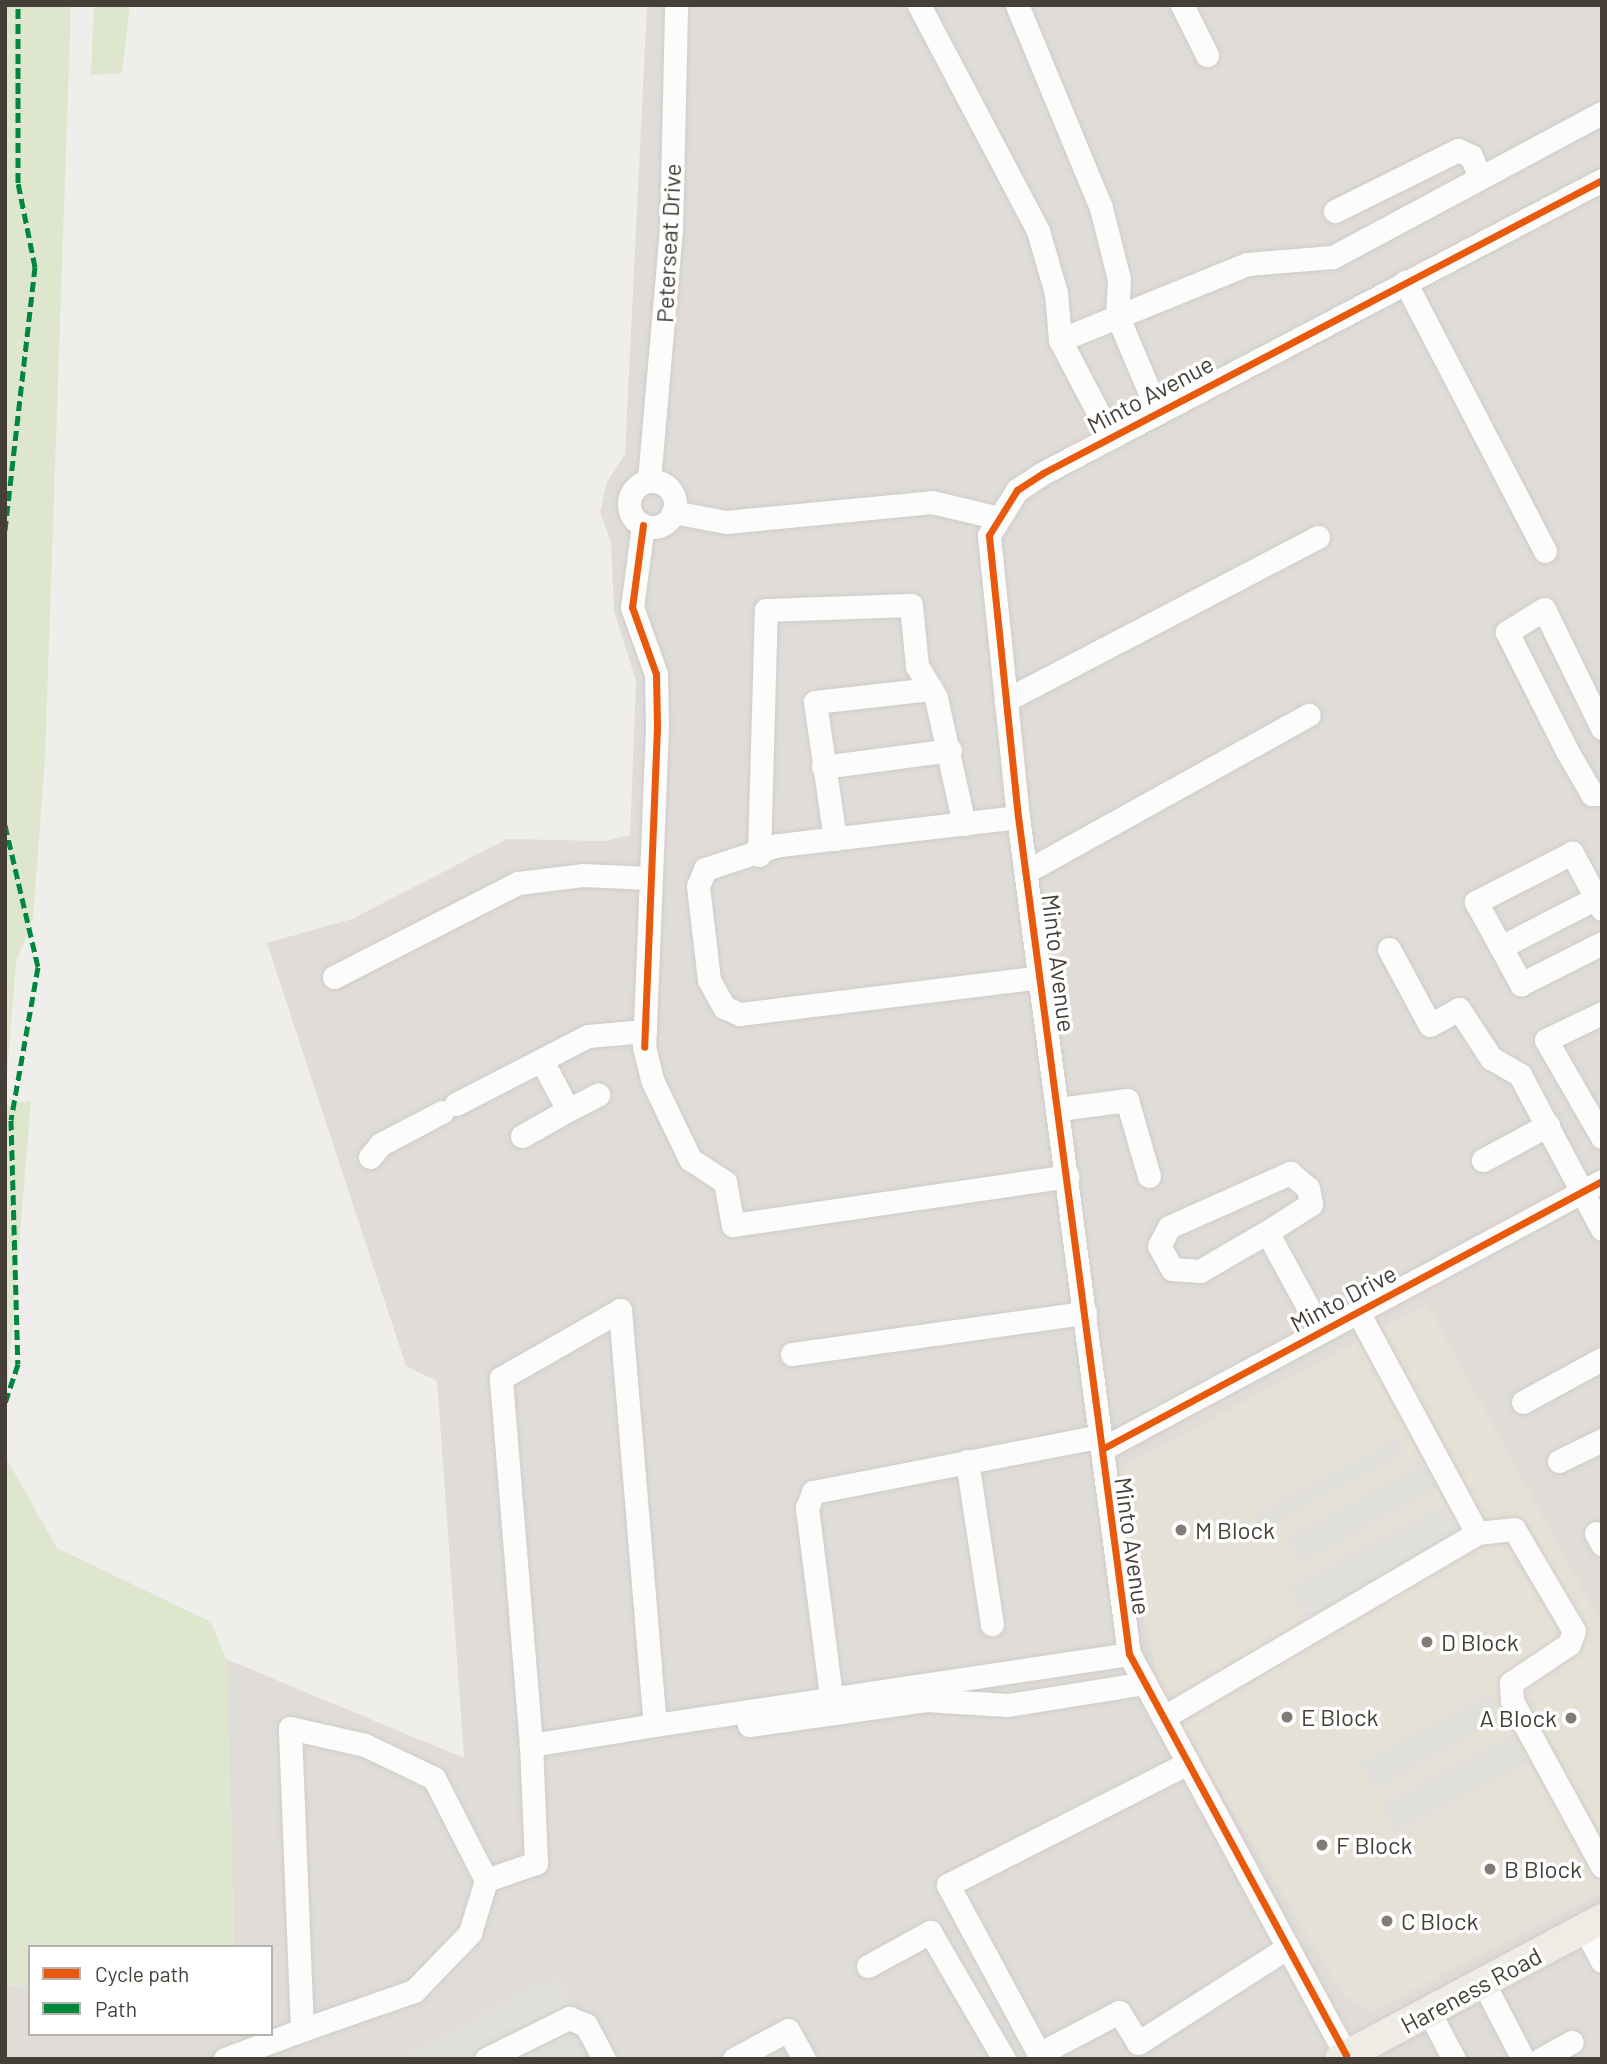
<!DOCTYPE html>
<style>
body{margin:0}
#map{position:relative;width:1607px;height:2064px;overflow:hidden;background:#f0eeea;font-family:Barlow,sans-serif}
div>[style]{position:absolute}
.industrial>*{inset:0;background:#e0ddd9}
.education>*{inset:0;background:#e6e1d7}
.green>*{inset:0;background:#dee7cd}
.parking>*{inset:0;background:#e1dfdb}
.roads{filter:drop-shadow(0 0 2px #ceccc8) drop-shadow(0 0 2px #ceccc8)}
.minor>*{height:23px;margin:-11.5px;padding:0 11.5px;transform-origin:11.5px;border-radius:11.5px;background:#fdfcfc}
.minor>.ring{margin:-11.5px;padding:0;box-sizing:content-box;background:none;border:23px solid #fdfcfc;border-radius:50%}
.major>*{height:30px;margin:-15px;padding:0 15px;transform-origin:15px;border-radius:15px;background:#efece5}
.quiet>*{height:5px;margin-top:-2.5px;transform-origin:0;background:repeating-linear-gradient(90deg,#00873e 0 10px,transparent 0 15px)}
.cycleway>*{height:7px;margin:-3.5px;padding:0 3.5px;transform-origin:3.5px;border-radius:3.5px;background:#e8590c}
.dots>*{width:19px;height:19px;translate:-50% -50%;box-sizing:border-box;border:4px solid #fff;border-radius:50%}
span{translate:-50% -50%;white-space:nowrap;text-align:center;line-height:1.15;-webkit-text-stroke:7px #fff;paint-order:stroke}
.street-label{font-size:24px;color:#453f38}
.poi-label{font-size:24px;color:#453f38}
.left{translate:0 -50%;text-align:left}
.right{translate:-100% -50%;text-align:right}
.frame{position:absolute;inset:0;border:7px solid #453f38;pointer-events:none}
.legend{position:absolute;left:28px;top:1945px;width:245px;height:91px;box-sizing:border-box;background:#fff;border:2px solid #b5b2af;margin:0;padding:9px 12px;list-style:none;font-size:21px;color:#453f38}
.legend li{display:flex;align-items:center;gap:14px;height:35px}
.legend b{width:35px;border:2px solid #b5b2af}
</style>
<div id="map">
<div class="industrial">
<i style="clip-path:polygon(647px 5px,1602px 5px,1602px 2059px,5px 2059px,5px 1986px,30px 1985px,30px 2034px,271px 2034px,271px 1947px,234px 1947px,226px 1659px,464px 1758px,437px 1381px,406px 1366px,267px 943px,352px 919px,507px 839px,604px 841px,630px 835px,636px 681px,614px 611px,611px 542px,600px 512px,607px 482px,625px 454px)"></i>
</div>
<div class="education">
<i style="clip-path:polygon(1427px 1304px,1602px 1625px,1602px 1892px,1372px 2011px,1344px 1996px,1161px 1691px,1134px 1570px,1112px 1517px,1112px 1472px)"></i>
</div>
<div class="green">
<i style="clip-path:polygon(5px 5px,71px 5px,45px 758px,33px 919px,16px 962px,5px 1101px)"></i>
<i style="clip-path:polygon(94px 5px,130px 5px,122px 73px,91px 75px)"></i>
<i style="clip-path:polygon(31px 1100px,5px 1416px,5px 1106px)"></i>
<i style="clip-path:polygon(5px 1456px,57px 1548px,211px 1622px,226px 1659px,234px 1947px,30px 1947px,30px 1985px,5px 1986px)"></i>
</div>
<div class="parking">
<i style="clip-path:polygon(1398px 1438px,1406px 1451px,1259px 1531px,1252px 1517px)"></i>
<i style="clip-path:polygon(1423px 1463px,1437px 1488px,1303px 1562px,1289px 1537px)"></i>
<i style="clip-path:polygon(1444px 1505px,1460px 1535px,1306px 1618px,1289px 1587px)"></i>
<i style="clip-path:polygon(1488px 1694px,1502px 1719px,1374px 1789px,1360px 1763px)"></i>
<i style="clip-path:polygon(1512px 1735px,1527px 1762px,1396px 1832px,1382px 1804px)"></i>
<i style="clip-path:polygon(560px 1979px,605px 2059px,401px 2059px,536px 1985px)"></i>
</div>
<div class="roads">
<div class="minor">
<i style="left:919px;top:5px;width:255px;rotate:62.2deg"></i>
<i style="left:1038px;top:231px;width:65px;rotate:73.8deg"></i>
<i style="left:1056px;top:293px;width:47px;rotate:85.1deg"></i>
<i style="left:1060px;top:340px;width:110px;rotate:62.3deg"></i>
<i style="left:1017px;top:5px;width:220px;rotate:67.5deg"></i>
<i style="left:1101px;top:208px;width:73px;rotate:75.8deg"></i>
<i style="left:1119px;top:279px;width:36px;rotate:93deg"></i>
<i style="left:1117px;top:315px;width:105px;rotate:67.1deg"></i>
<i style="left:1182px;top:5px;width:56px;rotate:63.4deg"></i>
<i style="left:1335px;top:211px;width:137px;rotate:-26.4deg"></i>
<i style="left:1458px;top:150px;width:14px;rotate:25deg"></i>
<i style="left:1471px;top:156px;width:23px;rotate:67deg"></i>
<i style="left:1405px;top:282px;width:303px;rotate:62.5deg"></i>
<i style="left:1060px;top:340px;width:202px;rotate:-22.1deg"></i>
<i style="left:1247px;top:264px;width:86px;rotate:-4.7deg"></i>
<i style="left:1333px;top:257px;width:305px;rotate:-28.2deg"></i>
<i style="left:649px;top:480px;width:250px;rotate:-85deg"></i>
<i style="left:671px;top:231px;width:226px;rotate:-88.7deg"></i>
<i class="ring" style="left:629px;top:481px;width:23px;height:23px"></i>
<i style="left:673px;top:512px;width:54px;rotate:10.7deg"></i>
<i style="left:726px;top:522px;width:207px;rotate:-5.5deg"></i>
<i style="left:932px;top:502px;width:65px;rotate:13.4deg"></i>
<i style="left:643px;top:525px;width:83px;rotate:97.6deg"></i>
<i style="left:632px;top:607px;width:71px;rotate:70.3deg"></i>
<i style="left:656px;top:674px;width:53px;rotate:88.9deg"></i>
<i style="left:657px;top:727px;width:320px;rotate:92.3deg"></i>
<i style="left:644px;top:1047px;width:34px;rotate:76deg"></i>
<i style="left:652px;top:1080px;width:88px;rotate:64.3deg"></i>
<i style="left:690px;top:1159px;width:42px;rotate:33.3deg"></i>
<i style="left:725px;top:1182px;width:44px;rotate:79.5deg"></i>
<i style="left:733px;top:1225px;width:338px;rotate:-8.3deg"></i>
<i style="left:1006px;top:700px;width:352px;rotate:-27.6deg"></i>
<i style="left:1602px;top:728px;width:132px;rotate:-116deg"></i>
<i style="left:1544px;top:609px;width:44px;rotate:148.1deg"></i>
<i style="left:1507px;top:632px;width:133px;rotate:63.2deg"></i>
<i style="left:1567px;top:751px;width:50px;rotate:59.8deg"></i>
<i style="left:1592px;top:794px;width:10px"></i>
<i style="left:823px;top:767px;width:128px;rotate:-7.6deg"></i>
<i style="left:1018px;top:817px;width:242px;rotate:173.3deg"></i>
<i style="left:778px;top:845px;width:77px;rotate:161.8deg"></i>
<i style="left:705px;top:869px;width:18px;rotate:112deg"></i>
<i style="left:698px;top:886px;width:95px;rotate:83.3deg"></i>
<i style="left:709px;top:980px;width:31px;rotate:61deg"></i>
<i style="left:724px;top:1007px;width:17px;rotate:24deg"></i>
<i style="left:740px;top:1014px;width:302px;rotate:-7deg"></i>
<i style="left:835px;top:839px;width:138px;rotate:-98.3deg"></i>
<i style="left:815px;top:702px;width:117px;rotate:-6.4deg"></i>
<i style="left:759px;top:855px;width:245px;rotate:-88.4deg"></i>
<i style="left:766px;top:610px;width:145px;rotate:-2deg"></i>
<i style="left:911px;top:605px;width:61px;rotate:84.4deg"></i>
<i style="left:917px;top:666px;width:37px;rotate:59deg"></i>
<i style="left:936px;top:698px;width:129px;rotate:77.5deg"></i>
<i style="left:1027px;top:871px;width:322px;rotate:-29deg"></i>
<i style="left:1602px;top:909px;width:64px;rotate:-118.2deg"></i>
<i style="left:1572px;top:853px;width:108px;rotate:153deg"></i>
<i style="left:1476px;top:902px;width:94px;rotate:61.2deg"></i>
<i style="left:1521px;top:984px;width:91px;rotate:-26.8deg"></i>
<i style="left:1501px;top:947px;width:107px;rotate:-27.3deg"></i>
<i style="left:1389px;top:949px;width:86px;rotate:61.7deg"></i>
<i style="left:1430px;top:1025px;width:33px;rotate:-29deg"></i>
<i style="left:1459px;top:1009px;width:59px;rotate:56.9deg"></i>
<i style="left:1491px;top:1058px;width:34px;rotate:30deg"></i>
<i style="left:1520px;top:1075px;width:174px;rotate:62deg"></i>
<i style="left:334px;top:977px;width:207px;rotate:-27.1deg"></i>
<i style="left:518px;top:883px;width:65px;rotate:-7deg"></i>
<i style="left:583px;top:875px;width:68px;rotate:2.5deg"></i>
<i style="left:1602px;top:1013px;width:62px;rotate:154.3deg"></i>
<i style="left:1546px;top:1040px;width:112px;rotate:60deg"></i>
<i style="left:542px;top:1061px;width:55px;rotate:62deg"></i>
<i style="left:568px;top:1110px;width:34px;rotate:-27deg"></i>
<i style="left:456px;top:1104px;width:148px;rotate:-27.3deg"></i>
<i style="left:588px;top:1036px;width:57px;rotate:-5deg"></i>
<i style="left:1059px;top:1109px;width:69px;rotate:-7.5deg"></i>
<i style="left:1127px;top:1100px;width:79px;rotate:73.9deg"></i>
<i style="left:522px;top:1136px;width:53px;rotate:-29.5deg"></i>
<i style="left:370px;top:1157px;width:17px;rotate:-50deg"></i>
<i style="left:381px;top:1144px;width:69px;rotate:-27.7deg"></i>
<i style="left:1483px;top:1160px;width:74px;rotate:-28.3deg"></i>
<i style="left:1267px;top:1232px;width:78px;rotate:149.8deg"></i>
<i style="left:1200px;top:1271px;width:28px;rotate:-176deg"></i>
<i style="left:1172px;top:1269px;width:26px;rotate:-119deg"></i>
<i style="left:1159px;top:1246px;width:21px;rotate:-62deg"></i>
<i style="left:1169px;top:1227px;width:133px;rotate:-24.1deg"></i>
<i style="left:1290px;top:1173px;width:23px;rotate:40deg"></i>
<i style="left:1308px;top:1188px;width:16px;rotate:79deg"></i>
<i style="left:1311px;top:1204px;width:52px;rotate:147.5deg"></i>
<i style="left:1267px;top:1232px;width:113px;rotate:61.4deg"></i>
<i style="left:1358px;top:1312px;width:251px;rotate:61.7deg"></i>
<i style="left:1477px;top:1533px;width:37px;rotate:-6deg"></i>
<i style="left:1514px;top:1529px;width:118px;rotate:59.5deg"></i>
<i style="left:1574px;top:1631px;width:14px;rotate:111deg"></i>
<i style="left:1569px;top:1644px;width:70px;rotate:146.1deg"></i>
<i style="left:1511px;top:1683px;width:18px;rotate:87deg"></i>
<i style="left:1512px;top:1701px;width:188px;rotate:61.4deg"></i>
<i style="left:792px;top:1354px;width:296px;rotate:-8deg"></i>
<i style="left:1523px;top:1402px;width:90px;rotate:-28.6deg"></i>
<i style="left:1102px;top:1449px;width:567px;rotate:-28.19deg"></i>
<i style="left:967px;top:1461px;width:165px;rotate:81.3deg"></i>
<i style="left:1559px;top:1461px;width:48px;rotate:-26deg"></i>
<i style="left:1596px;top:1533px;width:13px;rotate:61deg"></i>
<i style="left:831px;top:1696px;width:190px;rotate:-97.3deg"></i>
<i style="left:807px;top:1508px;width:17px;rotate:-69deg"></i>
<i style="left:813px;top:1492px;width:292px;rotate:-11deg"></i>
<i style="left:1164px;top:1717px;width:363px;rotate:-30.4deg"></i>
<i style="left:655px;top:1725px;width:126px;rotate:170.8deg"></i>
<i style="left:531px;top:1745px;width:368px;rotate:-94.7deg"></i>
<i style="left:501px;top:1378px;width:137px;rotate:-29.7deg"></i>
<i style="left:620px;top:1310px;width:416px;rotate:85.2deg"></i>
<i style="left:655px;top:1725px;width:479px;rotate:-8.5deg"></i>
<i style="left:749px;top:1725px;width:179px;rotate:-8deg"></i>
<i style="left:926px;top:1700px;width:82px;rotate:3.5deg"></i>
<i style="left:1008px;top:1705px;width:139px;rotate:-9.1deg"></i>
<i style="left:1188px;top:1763px;width:269px;rotate:153.1deg"></i>
<i style="left:948px;top:1885px;width:192px;rotate:61.7deg"></i>
<i style="left:1039px;top:2054px;width:90px;rotate:-27.7deg"></i>
<i style="left:1119px;top:2012px;width:36px;rotate:58deg"></i>
<i style="left:1138px;top:2043px;width:178px;rotate:-32.6deg"></i>
<i style="left:486px;top:1880px;width:55px;rotate:106.8deg"></i>
<i style="left:470px;top:1933px;width:81px;rotate:134deg"></i>
<i style="left:414px;top:1991px;width:119px;rotate:160.8deg"></i>
<i style="left:302px;top:2030px;width:302px;rotate:-92.3deg"></i>
<i style="left:290px;top:1728px;width:77px;rotate:12.8deg"></i>
<i style="left:365px;top:1745px;width:76px;rotate:25.6deg"></i>
<i style="left:434px;top:1778px;width:114px;rotate:63deg"></i>
<i style="left:486px;top:1880px;width:53px;rotate:-18.8deg"></i>
<i style="left:536px;top:1863px;width:118px;rotate:-92.4deg"></i>
<i style="left:1585px;top:1929px;width:36px;rotate:62deg"></i>
<i style="left:868px;top:1966px;width:71px;rotate:-28.7deg"></i>
<i style="left:930px;top:1932px;width:147px;rotate:59.8deg"></i>
<i style="left:1484px;top:1984px;width:85px;rotate:62.5deg"></i>
<i style="left:1429px;top:2012px;width:53px;rotate:62deg"></i>
<i style="left:1346px;top:2055px;width:456px;rotate:-118.4deg"></i>
<i style="left:1129px;top:1654px;width:844px;rotate:-97.55deg"></i>
<i style="left:1018px;top:817px;width:283px;rotate:-95.9deg"></i>
<i style="left:989px;top:535px;width:53px;rotate:-58.1deg"></i>
<i style="left:1017px;top:490px;width:31px;rotate:-33deg"></i>
<i style="left:1043px;top:473px;width:631px;rotate:-27.66deg"></i>
<i style="left:225px;top:2059px;width:82px;rotate:-20.6deg"></i>
<i style="left:486px;top:2059px;width:93px;rotate:-26.3deg"></i>
<i style="left:569px;top:2018px;width:18px;rotate:22deg"></i>
<i style="left:586px;top:2025px;width:38px;rotate:62deg"></i>
<i style="left:734px;top:2059px;width:61px;rotate:-28.2deg"></i>
<i style="left:788px;top:2030px;width:33px;rotate:61deg"></i>
<i style="left:1541px;top:2059px;width:35px;rotate:-29deg"></i>
</div>
<div class="major">
<i style="left:1340px;top:2059px;width:297px;rotate:-28.1deg"></i>
</div>
</div>
<div class="quiet">
<i style="left:5px;top:530px;width:265px;rotate:-83.5deg"></i>
<i style="left:35px;top:267px;width:86px;rotate:-101.4deg"></i>
<i style="left:18px;top:183px;width:178px;rotate:-90deg"></i>
<i style="left:5px;top:825px;width:146px;rotate:76.9deg"></i>
<i style="left:38px;top:967px;width:155px;rotate:100deg"></i>
<i style="left:11px;top:1120px;width:244px;rotate:88.4deg"></i>
<i style="left:18px;top:1364px;width:41px;rotate:108.4deg"></i>
</div>
<div class="cycleway">
<i style="left:643px;top:525px;width:83px;rotate:97.6deg"></i>
<i style="left:632px;top:607px;width:71px;rotate:70.3deg"></i>
<i style="left:656px;top:674px;width:53px;rotate:88.9deg"></i>
<i style="left:657px;top:727px;width:320px;rotate:92.3deg"></i>
<i style="left:1102px;top:1449px;width:567px;rotate:-28.19deg"></i>
<i style="left:1346px;top:2055px;width:456px;rotate:-118.4deg"></i>
<i style="left:1129px;top:1654px;width:844px;rotate:-97.55deg"></i>
<i style="left:1018px;top:817px;width:283px;rotate:-95.9deg"></i>
<i style="left:989px;top:535px;width:53px;rotate:-58.1deg"></i>
<i style="left:1017px;top:490px;width:31px;rotate:-33deg"></i>
<i style="left:1043px;top:473px;width:631px;rotate:-27.66deg"></i>
</div>
<div class="dots">
<i style="left:1181px;top:1530px;background:#817c76"></i>
<i style="left:1427px;top:1642px;background:#817c76"></i>
<i style="left:1287px;top:1717px;background:#817c76"></i>
<i style="left:1571px;top:1718px;background:#817c76"></i>
<i style="left:1322px;top:1845px;background:#817c76"></i>
<i style="left:1490px;top:1869px;background:#817c76"></i>
<i style="left:1387px;top:1921px;background:#817c76"></i>
</div>
<div class="street-label">
<span style="left:668px;top:243px;rotate:-87deg">Peterseat Drive</span>
<span style="left:1150px;top:394px;rotate:-28deg">Minto Avenue</span>
<span style="left:1059px;top:963px;rotate:83deg">Minto Avenue</span>
<span style="left:1343px;top:1298px;rotate:-28deg">Minto Drive</span>
<span style="left:1133px;top:1546px;rotate:82deg">Minto Avenue</span>
<span style="left:1471px;top:1990px;rotate:-28deg">Hareness Road</span>
</div>
<div class="poi-label">
<span class="left" style="left:1195px;top:1530px">M Block</span>
<span class="left" style="left:1441px;top:1642px">D Block</span>
<span class="left" style="left:1301px;top:1717px">E Block</span>
<span class="right" style="left:1557px;top:1718px">A Block</span>
<span class="left" style="left:1336px;top:1845px">F Block</span>
<span class="left" style="left:1504px;top:1869px">B Block</span>
<span class="left" style="left:1401px;top:1921px">C Block</span>
</div>
<div class="frame"></div>
<ul class="legend">
<li><b style="height:9px;background:#e8590c"></b>Cycle path</li>
<li><b style="height:9px;background:#00873e"></b>Path</li>
</ul>
</div>
